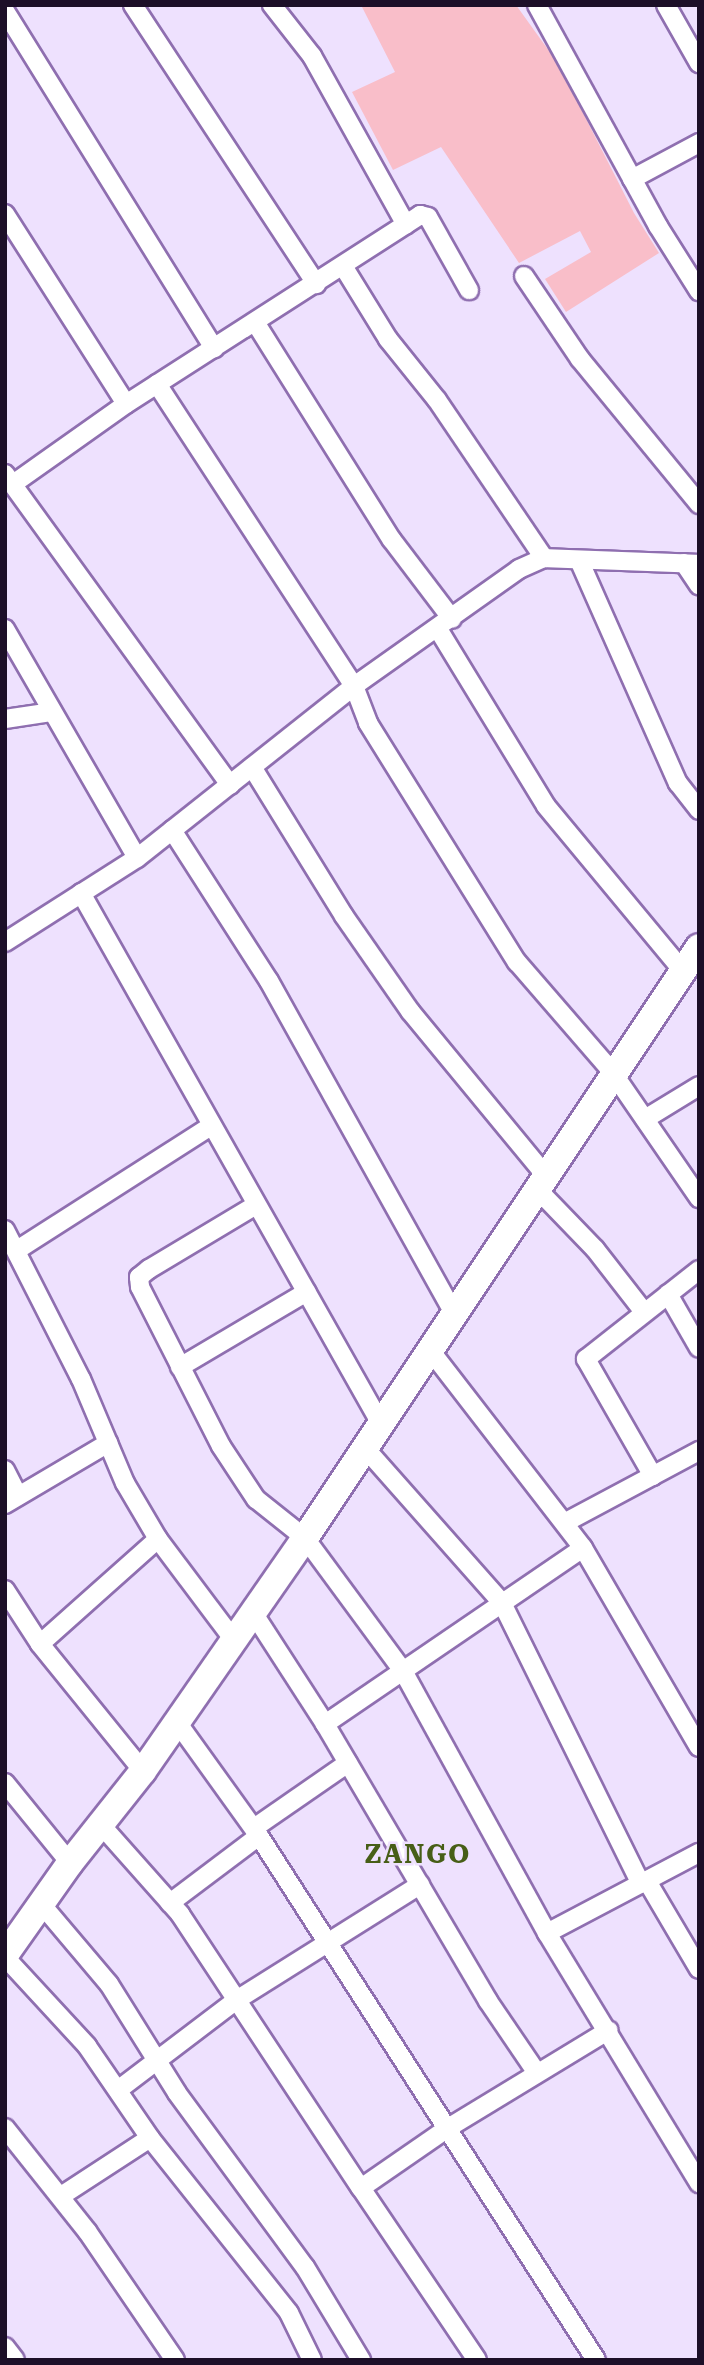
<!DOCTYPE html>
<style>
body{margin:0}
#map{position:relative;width:704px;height:2365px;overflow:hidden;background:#eee1fe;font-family:"Roboto Serif",serif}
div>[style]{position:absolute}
.green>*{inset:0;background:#f9bec9}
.roads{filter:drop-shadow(2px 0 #8f6fb0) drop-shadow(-2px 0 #8f6fb0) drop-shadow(0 2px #8f6fb0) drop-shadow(0 -2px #8f6fb0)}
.street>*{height:18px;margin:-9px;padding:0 9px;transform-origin:9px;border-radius:9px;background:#fff}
.secondary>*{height:26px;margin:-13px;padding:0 13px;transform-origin:13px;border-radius:13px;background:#fff}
span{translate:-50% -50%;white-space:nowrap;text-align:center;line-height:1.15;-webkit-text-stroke:5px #eee1fe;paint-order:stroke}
.district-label{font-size:26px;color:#475e17;font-weight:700;letter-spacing:2px}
.frame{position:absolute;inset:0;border:7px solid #1c0f28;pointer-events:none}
</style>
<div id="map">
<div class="green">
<div style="clip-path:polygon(361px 5px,516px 5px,557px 62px,634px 213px,659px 253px,566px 312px,545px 279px,591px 252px,580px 231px,519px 263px,441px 147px,393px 170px,352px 92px,395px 72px)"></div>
</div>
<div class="roads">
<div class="street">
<div style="left:133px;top:5px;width:334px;rotate:56.7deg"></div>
<div style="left:272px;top:5px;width:65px;rotate:51.9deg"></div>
<div style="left:312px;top:56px;width:193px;rotate:60.9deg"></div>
<div style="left:537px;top:5px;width:252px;rotate:61.3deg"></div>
<div style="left:658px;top:226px;width:77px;rotate:57.8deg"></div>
<div style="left:666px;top:5px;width:67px;rotate:60.4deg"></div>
<div style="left:5px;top:11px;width:397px;rotate:58.2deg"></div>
<div style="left:632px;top:179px;width:76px;rotate:-28.2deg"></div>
<div style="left:5px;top:214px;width:225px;rotate:57.5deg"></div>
<div style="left:343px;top:266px;width:86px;rotate:58.3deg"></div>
<div style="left:388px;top:339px;width:78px;rotate:51.2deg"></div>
<div style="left:437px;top:400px;width:191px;rotate:55.9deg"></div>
<div style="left:524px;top:276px;width:100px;rotate:56deg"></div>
<div style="left:580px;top:359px;width:188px;rotate:50.6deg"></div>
<div style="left:255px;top:322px;width:257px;rotate:57.9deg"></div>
<div style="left:392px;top:540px;width:99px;rotate:52.8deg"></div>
<div style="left:157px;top:384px;width:361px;rotate:56.9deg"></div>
<div style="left:354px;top:686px;width:40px;rotate:69deg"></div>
<div style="left:368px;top:723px;width:282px;rotate:58.1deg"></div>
<div style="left:517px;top:962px;width:147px;rotate:49.1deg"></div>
<div style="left:613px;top:1073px;width:152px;rotate:55.5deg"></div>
<div style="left:5px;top:474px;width:384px;rotate:54.1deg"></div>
<div style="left:13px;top:484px;width:138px;rotate:-35.3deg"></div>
<div style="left:126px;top:404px;width:350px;rotate:-32.7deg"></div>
<div style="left:420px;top:215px;width:8px;rotate:14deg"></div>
<div style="left:428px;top:217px;width:84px;rotate:60.7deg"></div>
<div style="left:579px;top:560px;width:244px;rotate:66.1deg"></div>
<div style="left:678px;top:783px;width:34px;rotate:52deg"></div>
<div style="left:684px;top:563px;width:27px;rotate:56deg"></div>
<div style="left:5px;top:629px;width:264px;rotate:60deg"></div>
<div style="left:438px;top:629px;width:207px;rotate:58.6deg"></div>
<div style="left:546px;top:806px;width:214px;rotate:50.3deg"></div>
<div style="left:5px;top:719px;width:48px;rotate:-8.5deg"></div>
<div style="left:252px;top:767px;width:175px;rotate:58.3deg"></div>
<div style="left:344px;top:916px;width:116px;rotate:55.2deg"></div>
<div style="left:410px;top:1011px;width:215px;rotate:50.5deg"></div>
<div style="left:172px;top:830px;width:179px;rotate:57.3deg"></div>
<div style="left:269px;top:981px;width:381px;rotate:60.9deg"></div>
<div style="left:81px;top:893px;width:610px;rotate:60.53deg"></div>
<div style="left:5px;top:942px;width:156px;rotate:-32.5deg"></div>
<div style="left:137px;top:858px;width:277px;rotate:-38.4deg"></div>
<div style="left:354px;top:686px;width:202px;rotate:-35.3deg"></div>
<div style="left:519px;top:569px;width:27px;rotate:-24deg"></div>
<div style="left:544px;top:558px;width:155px;rotate:2.2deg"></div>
<div style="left:645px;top:1119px;width:63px;rotate:-31.4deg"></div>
<div style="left:538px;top:1190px;width:82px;rotate:46deg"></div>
<div style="left:595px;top:1249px;width:80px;rotate:52.1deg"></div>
<div style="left:256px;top:1205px;width:125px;rotate:149.1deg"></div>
<div style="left:149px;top:1269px;width:13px;rotate:141deg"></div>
<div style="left:139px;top:1277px;width:10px;rotate:84deg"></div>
<div style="left:140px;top:1287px;width:178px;rotate:63deg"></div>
<div style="left:221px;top:1446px;width:64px;rotate:56.6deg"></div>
<div style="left:256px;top:1499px;width:63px;rotate:38.5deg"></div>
<div style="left:305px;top:1538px;width:165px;rotate:53.6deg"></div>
<div style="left:403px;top:1671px;width:299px;rotate:61.2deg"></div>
<div style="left:547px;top:1933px;width:293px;rotate:58.7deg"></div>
<div style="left:5px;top:1230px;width:167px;rotate:63deg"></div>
<div style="left:81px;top:1379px;width:113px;rotate:67.1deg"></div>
<div style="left:125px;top:1483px;width:65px;rotate:59.5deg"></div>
<div style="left:158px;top:1539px;width:125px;rotate:53.1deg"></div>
<div style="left:17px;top:1250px;width:230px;rotate:-32.6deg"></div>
<div style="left:668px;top:1294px;width:62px;rotate:60.1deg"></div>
<div style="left:430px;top:1350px;width:250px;rotate:52.3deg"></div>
<div style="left:583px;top:1548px;width:230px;rotate:59.8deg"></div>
<div style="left:180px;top:1367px;width:147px;rotate:-30.6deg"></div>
<div style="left:365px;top:1448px;width:207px;rotate:48.5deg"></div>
<div style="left:502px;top:1603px;width:313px;rotate:63.7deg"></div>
<div style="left:5px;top:1470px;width:29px;rotate:63deg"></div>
<div style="left:653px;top:1476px;width:135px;rotate:-119.8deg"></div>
<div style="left:586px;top:1359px;width:144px;rotate:-38.2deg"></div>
<div style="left:5px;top:1504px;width:120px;rotate:-30.6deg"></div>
<div style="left:566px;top:1522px;width:151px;rotate:-28.1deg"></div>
<div style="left:5px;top:1590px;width:64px;rotate:57.1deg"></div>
<div style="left:40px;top:1644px;width:164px;rotate:51deg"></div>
<div style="left:252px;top:1611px;width:135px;rotate:57.1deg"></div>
<div style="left:325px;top:1724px;width:321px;rotate:59.5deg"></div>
<div style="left:488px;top:2001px;width:87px;rotate:55.8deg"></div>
<div style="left:40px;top:1644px;width:158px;rotate:-41.7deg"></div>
<div style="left:177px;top:1722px;width:140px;rotate:54.3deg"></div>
<div style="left:259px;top:1836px;width:623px;rotate:57.25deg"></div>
<div style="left:325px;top:1724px;width:312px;rotate:-34.3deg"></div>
<div style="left:5px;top:1783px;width:103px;rotate:50.9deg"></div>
<div style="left:102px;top:1826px;width:118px;rotate:48.4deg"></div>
<div style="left:180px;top:1914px;width:328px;rotate:56.6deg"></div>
<div style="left:361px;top:2188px;width:106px;rotate:-34.6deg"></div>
<div style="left:448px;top:2128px;width:188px;rotate:-31.3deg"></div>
<div style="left:254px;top:1828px;width:114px;rotate:-34.7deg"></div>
<div style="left:647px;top:1881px;width:102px;rotate:59.4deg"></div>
<div style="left:170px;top:1903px;width:111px;rotate:-37deg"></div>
<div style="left:43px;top:1906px;width:102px;rotate:49.8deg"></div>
<div style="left:109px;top:1984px;width:128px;rotate:58deg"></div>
<div style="left:177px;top:2093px;width:216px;rotate:53.7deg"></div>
<div style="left:305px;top:2267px;width:109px;rotate:58.9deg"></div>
<div style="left:547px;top:1933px;width:172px;rotate:-27.8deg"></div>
<div style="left:5px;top:1957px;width:121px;rotate:47.3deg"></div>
<div style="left:87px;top:2046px;width:112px;rotate:55.6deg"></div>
<div style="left:150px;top:2138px;width:223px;rotate:51.5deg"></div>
<div style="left:289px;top:2313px;width:52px;rotate:63.9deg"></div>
<div style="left:118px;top:2090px;width:151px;rotate:-37.2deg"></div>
<div style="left:238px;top:1999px;width:215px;rotate:-32.1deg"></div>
<div style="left:5px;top:2128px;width:132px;rotate:51.5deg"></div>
<div style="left:87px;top:2231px;width:156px;rotate:55.7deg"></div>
<div style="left:361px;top:2188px;width:207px;rotate:56deg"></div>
<div style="left:61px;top:2196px;width:106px;rotate:-33.1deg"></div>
<div style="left:5px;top:2347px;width:16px;rotate:52deg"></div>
</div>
<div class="secondary">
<div style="left:5px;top:1955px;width:113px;rotate:-54.8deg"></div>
<div style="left:70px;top:1863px;width:117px;rotate:-51.6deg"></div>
<div style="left:143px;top:1771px;width:284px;rotate:-55.2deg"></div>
<div style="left:305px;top:1538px;width:710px;rotate:-56.31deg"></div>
</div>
</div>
<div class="district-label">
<span style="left:418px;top:1855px">ZANGO</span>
</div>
<div class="frame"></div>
</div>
